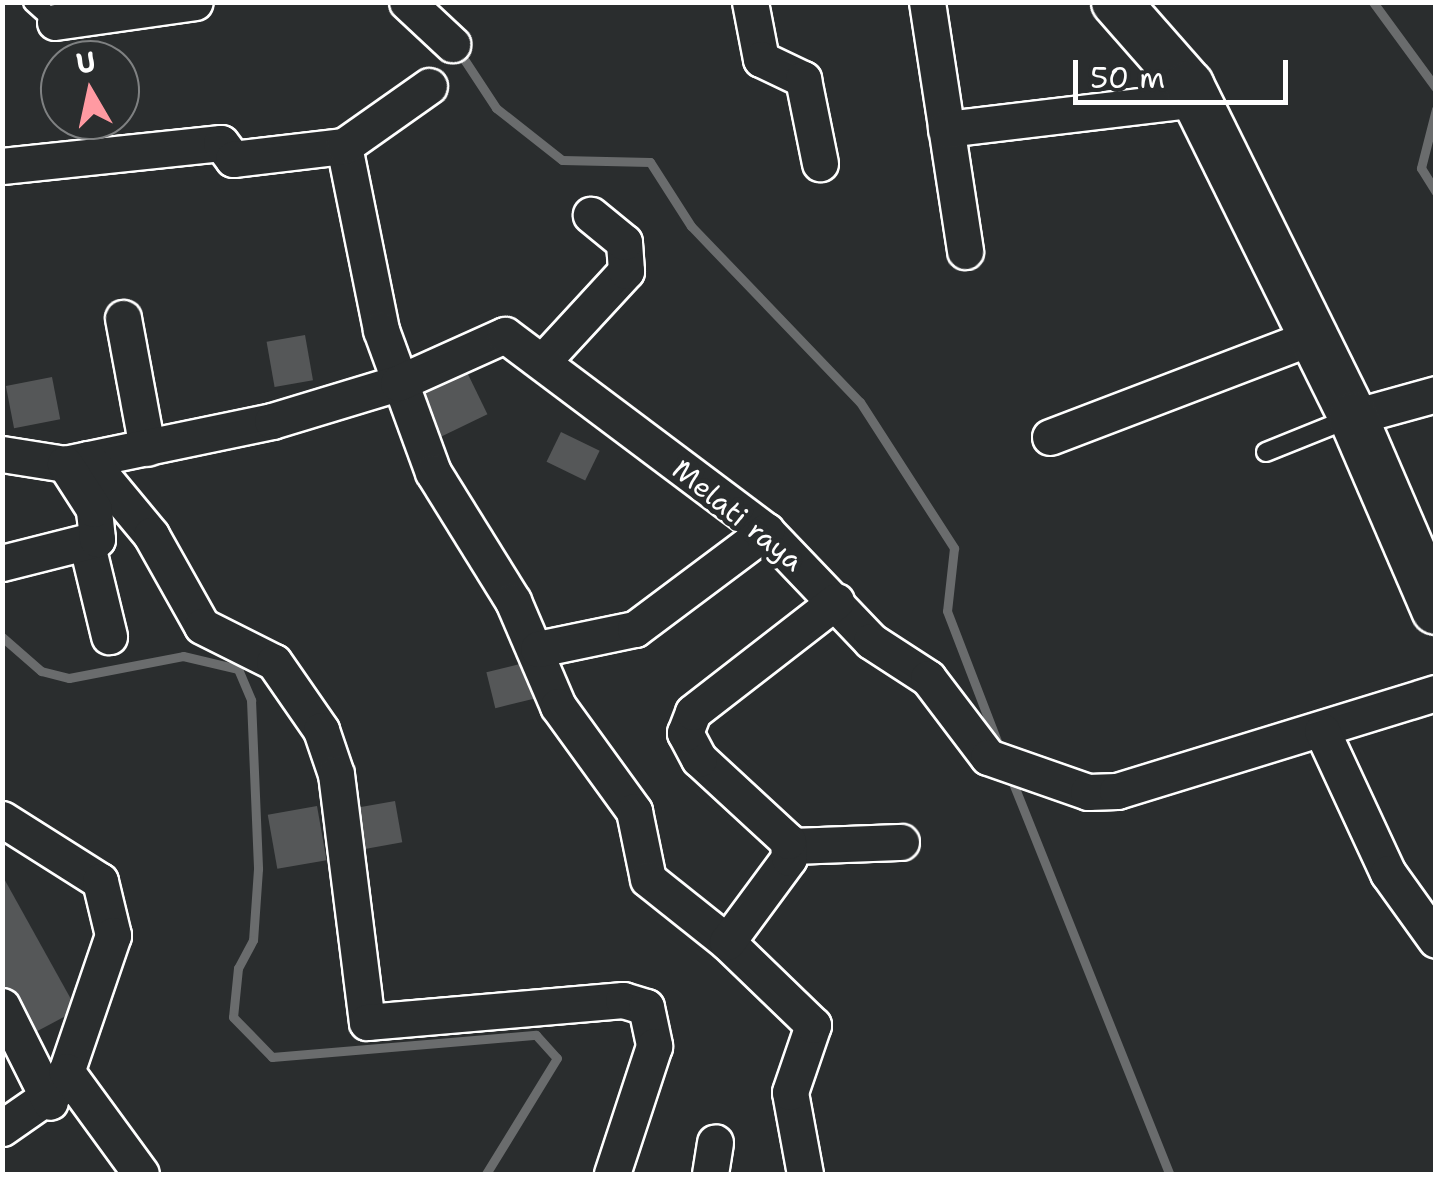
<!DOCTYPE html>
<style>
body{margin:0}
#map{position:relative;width:1438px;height:1177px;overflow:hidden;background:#2a2d2e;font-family:"Shantell Sans",sans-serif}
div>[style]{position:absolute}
.stream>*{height:9px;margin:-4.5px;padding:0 4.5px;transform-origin:4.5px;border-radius:4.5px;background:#6a6c6d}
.building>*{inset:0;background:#555758;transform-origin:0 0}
.roads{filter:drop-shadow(2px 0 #fff) drop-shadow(-2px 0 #fff) drop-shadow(0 2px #fff) drop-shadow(0 -2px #fff)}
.lane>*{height:18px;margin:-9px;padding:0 9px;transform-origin:9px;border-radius:9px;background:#2a2d2e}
.street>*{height:35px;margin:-17.5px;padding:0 17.5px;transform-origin:17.5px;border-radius:17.5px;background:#2a2d2e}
.secondary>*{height:48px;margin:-24px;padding:0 24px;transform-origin:24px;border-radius:24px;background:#2a2d2e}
span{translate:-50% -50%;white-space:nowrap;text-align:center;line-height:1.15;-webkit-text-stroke:10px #2a2d2e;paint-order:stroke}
.street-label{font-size:28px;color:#fff}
.frame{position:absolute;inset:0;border:5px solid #fff;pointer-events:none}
.north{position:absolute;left:40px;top:40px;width:100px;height:100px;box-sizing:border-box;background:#2a2d2e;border:2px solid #7f8182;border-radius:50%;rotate:351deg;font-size:28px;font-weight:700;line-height:40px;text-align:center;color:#fff}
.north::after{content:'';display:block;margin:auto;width:35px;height:45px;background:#ff9aa2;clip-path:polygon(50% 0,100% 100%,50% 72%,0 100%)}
.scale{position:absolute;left:1073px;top:60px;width:215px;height:45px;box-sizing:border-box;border:5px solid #fff;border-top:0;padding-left:12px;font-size:30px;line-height:35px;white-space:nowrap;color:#fff;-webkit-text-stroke:8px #2a2d2e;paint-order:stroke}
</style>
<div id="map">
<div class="stream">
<div style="left:1373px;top:2px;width:107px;rotate:53.8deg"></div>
<div style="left:456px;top:47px;width:73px;rotate:56.7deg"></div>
<div style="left:496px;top:108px;width:84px;rotate:38.2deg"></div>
<div style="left:562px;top:160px;width:88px;rotate:1.3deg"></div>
<div style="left:650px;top:162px;width:76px;rotate:57.4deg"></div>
<div style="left:691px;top:226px;width:244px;rotate:46.2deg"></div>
<div style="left:860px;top:402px;width:174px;rotate:57.2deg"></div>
<div style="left:954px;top:548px;width:63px;rotate:96.3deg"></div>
<div style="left:947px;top:611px;width:148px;rotate:69deg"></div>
<div style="left:1436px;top:109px;width:61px;rotate:104.3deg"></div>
<div style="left:1421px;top:168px;width:28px;rotate:58deg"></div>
<div style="left:2px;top:637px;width:52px;rotate:41.1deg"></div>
<div style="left:41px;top:671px;width:29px;rotate:14deg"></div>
<div style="left:69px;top:678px;width:116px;rotate:-10.9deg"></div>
<div style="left:183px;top:656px;width:57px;rotate:13.3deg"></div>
<div style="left:238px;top:669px;width:34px;rotate:67deg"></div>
<div style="left:251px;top:700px;width:169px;rotate:87.6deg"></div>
<div style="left:258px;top:869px;width:71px;rotate:94deg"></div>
<div style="left:253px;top:940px;width:32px;rotate:118deg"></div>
<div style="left:238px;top:968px;width:49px;rotate:95.8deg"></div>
<div style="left:233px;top:1017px;width:56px;rotate:45.7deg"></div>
<div style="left:272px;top:1057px;width:265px;rotate:-4.8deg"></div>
<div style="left:536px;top:1035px;width:31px;rotate:48deg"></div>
<div style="left:557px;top:1058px;width:136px;rotate:121.5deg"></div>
<div style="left:1011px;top:778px;width:426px;rotate:68.2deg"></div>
</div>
<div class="building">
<div style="left:305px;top:335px;width:46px;height:39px;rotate:80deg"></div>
<div style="left:462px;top:362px;width:58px;height:65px;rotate:64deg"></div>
<div style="left:52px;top:377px;width:43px;height:47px;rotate:79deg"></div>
<div style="left:561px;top:432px;width:43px;height:33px;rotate:26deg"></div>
<div style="left:532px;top:661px;width:37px;height:47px;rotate:76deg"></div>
<div style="left:395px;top:801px;width:42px;height:52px;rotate:80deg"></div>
<div style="left:317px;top:806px;width:55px;height:50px;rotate:80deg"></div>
<div style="clip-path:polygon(2px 875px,77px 1010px,30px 1035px,2px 985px)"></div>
</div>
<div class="roads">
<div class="lane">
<div style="left:33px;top:2px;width:30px;rotate:42deg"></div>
<div style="left:1266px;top:452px;width:94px;rotate:-21.9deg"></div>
</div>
<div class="street">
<div style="left:407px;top:2px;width:62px;rotate:43deg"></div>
<div style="left:750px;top:2px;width:58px;rotate:79.1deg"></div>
<div style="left:761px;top:59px;width:47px;rotate:25.5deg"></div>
<div style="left:803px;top:79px;width:86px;rotate:78.6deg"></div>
<div style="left:927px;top:2px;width:252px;rotate:81.3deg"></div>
<div style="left:55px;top:22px;width:141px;rotate:-8.1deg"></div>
<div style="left:946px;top:129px;width:252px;rotate:-6.8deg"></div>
<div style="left:344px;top:146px;width:188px;rotate:78.6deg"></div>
<div style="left:381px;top:330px;width:151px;rotate:69.9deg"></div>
<div style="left:433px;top:472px;width:152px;rotate:58.2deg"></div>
<div style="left:513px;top:601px;width:114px;rotate:66.8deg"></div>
<div style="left:558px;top:706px;width:130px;rotate:54.1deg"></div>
<div style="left:634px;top:811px;width:69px;rotate:78.4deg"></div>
<div style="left:648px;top:879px;width:101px;rotate:38.6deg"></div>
<div style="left:2px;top:166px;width:220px;rotate:-6deg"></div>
<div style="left:221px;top:143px;width:20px;rotate:53deg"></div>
<div style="left:233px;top:159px;width:112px;rotate:-6.7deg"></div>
<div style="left:344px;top:146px;width:104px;rotate:-35.2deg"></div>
<div style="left:123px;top:318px;width:132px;rotate:79.5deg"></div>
<div style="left:542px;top:362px;width:124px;rotate:-47.3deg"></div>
<div style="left:626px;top:271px;width:29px;rotate:-94deg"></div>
<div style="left:624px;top:242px;width:43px;rotate:-140.7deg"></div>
<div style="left:1353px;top:417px;width:86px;rotate:-15.5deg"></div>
<div style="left:1050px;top:437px;width:274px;rotate:-20.9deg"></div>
<div style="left:2px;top:454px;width:64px;rotate:9deg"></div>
<div style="left:65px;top:464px;width:211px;rotate:-11.7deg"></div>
<div style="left:272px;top:421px;width:132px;rotate:-16.8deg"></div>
<div style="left:398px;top:383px;width:117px;rotate:-24.2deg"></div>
<div style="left:505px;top:335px;width:326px;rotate:36.9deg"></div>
<div style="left:766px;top:531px;width:152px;rotate:46.3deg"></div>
<div style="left:871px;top:641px;width:68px;rotate:33deg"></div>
<div style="left:928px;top:678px;width:99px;rotate:52.8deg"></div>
<div style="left:988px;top:757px;width:106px;rotate:19.3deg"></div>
<div style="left:1088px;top:792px;width:29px;rotate:-2deg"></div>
<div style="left:1117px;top:791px;width:334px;rotate:-17.1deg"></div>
<div style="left:88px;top:459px;width:99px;rotate:50.3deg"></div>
<div style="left:151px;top:535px;width:104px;rotate:60.7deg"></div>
<div style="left:202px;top:626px;width:80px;rotate:26.6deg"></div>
<div style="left:274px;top:662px;width:83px;rotate:55.3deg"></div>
<div style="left:321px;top:730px;width:46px;rotate:71.2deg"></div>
<div style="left:336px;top:774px;width:250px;rotate:82.9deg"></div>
<div style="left:367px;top:1022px;width:257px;rotate:-4.9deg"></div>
<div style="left:623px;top:1000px;width:24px;rotate:17deg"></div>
<div style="left:646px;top:1007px;width:40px;rotate:78deg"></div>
<div style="left:654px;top:1046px;width:135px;rotate:108.2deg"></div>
<div style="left:87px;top:545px;width:94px;rotate:76.4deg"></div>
<div style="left:2px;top:563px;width:98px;rotate:-14.2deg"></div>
<div style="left:97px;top:539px;width:30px;rotate:-96deg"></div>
<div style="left:94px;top:509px;width:54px;rotate:-122.8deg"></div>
<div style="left:538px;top:649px;width:99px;rotate:-11.7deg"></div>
<div style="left:635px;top:629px;width:164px;rotate:-36.8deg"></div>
<div style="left:1322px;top:731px;width:157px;rotate:65.1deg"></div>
<div style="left:1388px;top:873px;width:82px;rotate:54.4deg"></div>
<div style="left:2px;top:819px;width:116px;rotate:32.3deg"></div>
<div style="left:100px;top:881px;width:56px;rotate:76.5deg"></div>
<div style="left:113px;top:935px;width:161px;rotate:108.9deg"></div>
<div style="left:61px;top:1087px;width:72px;rotate:145.2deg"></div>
<div style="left:790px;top:846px;width:111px;rotate:-2.1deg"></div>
<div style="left:2px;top:1006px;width:107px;rotate:63.4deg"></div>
<div style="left:66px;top:1071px;width:127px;rotate:53.9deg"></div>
<div style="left:710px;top:1174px;width:32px;rotate:-81deg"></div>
<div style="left:805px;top:1174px;width:83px;rotate:-100.4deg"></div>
<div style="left:790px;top:1092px;width:71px;rotate:-71.1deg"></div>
<div style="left:813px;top:1025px;width:120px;rotate:-136deg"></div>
<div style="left:727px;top:942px;width:104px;rotate:-53.6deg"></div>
<div style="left:789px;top:858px;width:17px;rotate:-93deg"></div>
<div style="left:788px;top:841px;width:121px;rotate:-137.3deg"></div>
<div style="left:699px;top:759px;width:30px;rotate:-118deg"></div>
<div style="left:685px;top:733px;width:22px;rotate:-69deg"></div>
<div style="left:693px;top:712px;width:181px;rotate:-37.8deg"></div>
</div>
<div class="secondary">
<div style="left:1116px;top:2px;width:111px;rotate:48.7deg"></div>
<div style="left:1189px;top:85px;width:370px;rotate:63.7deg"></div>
<div style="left:1353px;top:417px;width:210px;rotate:66.7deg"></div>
</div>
</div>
<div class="street-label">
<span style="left:738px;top:515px;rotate:39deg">Melati raya</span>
</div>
<div class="frame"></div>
<div class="north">U</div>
<div class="scale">50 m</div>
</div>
